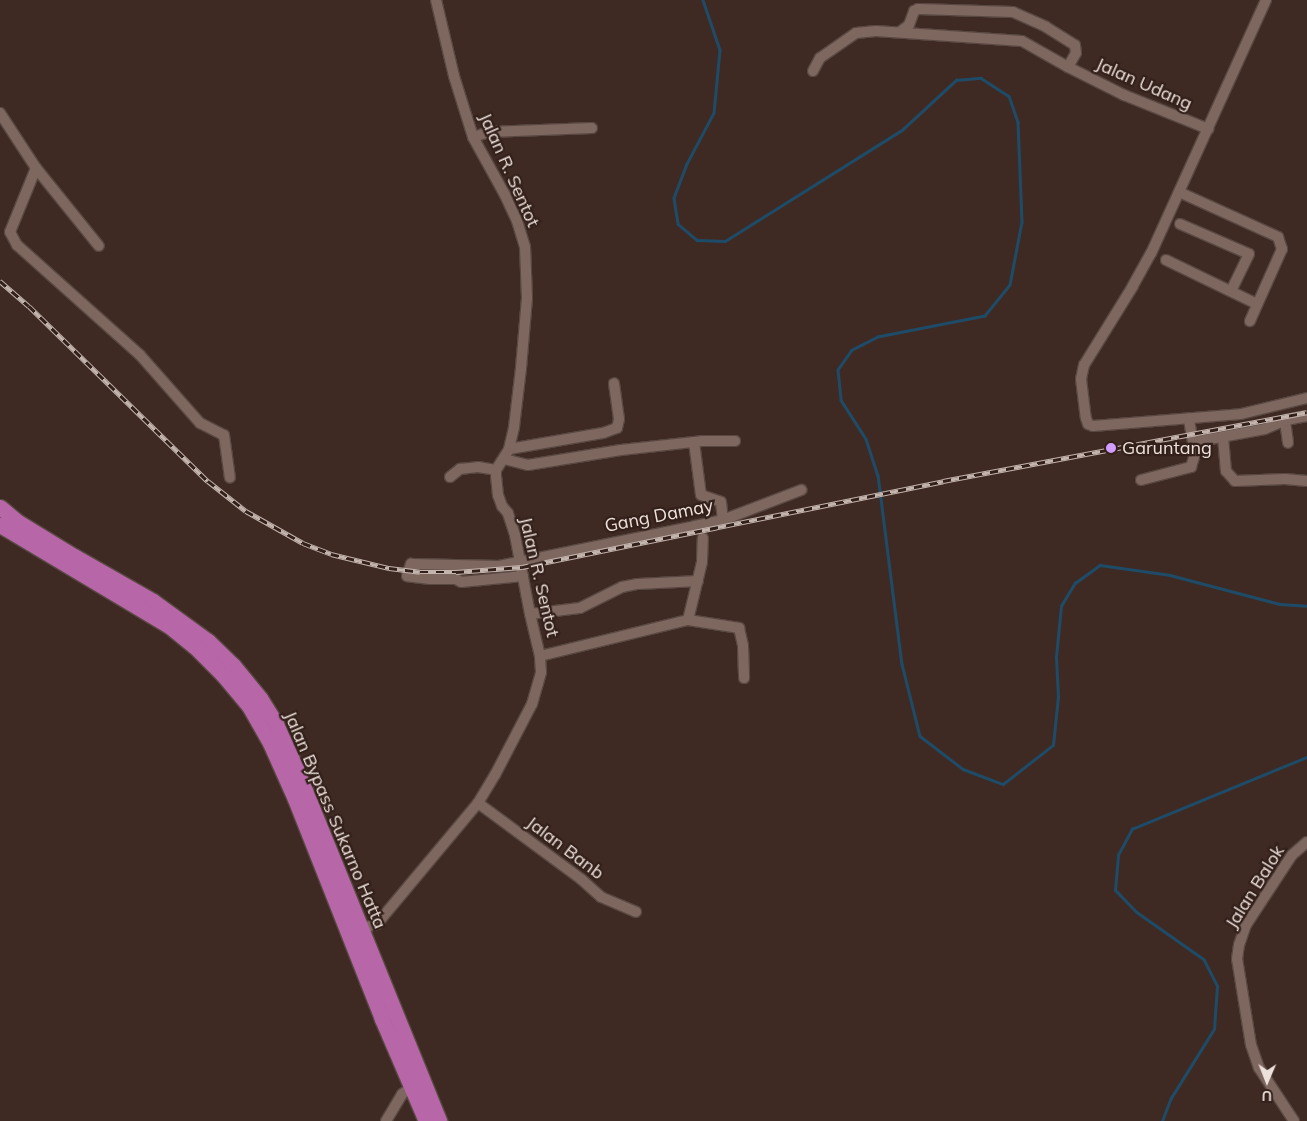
<!DOCTYPE html>
<style>
body{margin:0}
#map{position:relative;width:1307px;height:1121px;overflow:hidden;background:#3e2a23;font-family:Mulish,sans-serif}
div>[style]{position:absolute}
.stream>*{height:2.5px;margin:-1.25px;padding:0 1.25px;transform-origin:1.25px;border-radius:1.25px;background:#1e4c68}
.roads{filter:drop-shadow(1px 0 #594842) drop-shadow(-1px 0 #594842) drop-shadow(0 1px #594842) drop-shadow(0 -1px #594842)}
.minor>*{height:10px;margin:-5px;padding:0 5px;transform-origin:5px;border-radius:5px;background:#7e675f}
.highway>*{height:15px;margin:-7.5px;padding:0 7.5px;transform-origin:7.5px;border-radius:7.5px;background:#b766a7}
.rail>*{height:4.5px;margin-top:-2.25px;transform-origin:0;background:repeating-linear-gradient(90deg,#33201a 0 8px,#c3b4ae 0 16px);box-sizing:border-box;border-block:1px solid #c3b4ae}
.dots>*{width:14px;height:14px;translate:-50% -50%;box-sizing:border-box;border:2px solid #33201a;border-radius:50%}
span{translate:-50% -50%;white-space:nowrap;text-align:center;line-height:1.15;-webkit-text-stroke:4.5px #33201a;paint-order:stroke}
.street-label{font-size:18px;color:#eee1dc}
.poi-label{font-size:18px;color:#eee1dc}
.left{translate:0 -50%;text-align:left}
.north{position:absolute;left:1242px;top:1056px;width:50px;height:50px;-webkit-text-stroke:4px #33201a;paint-order:stroke;rotate:181deg;font-size:14px;font-weight:700;line-height:20px;text-align:center;color:#eee1dc}
.north::after{content:'';display:block;margin:auto;width:18px;height:22px;background:#eee1dc;clip-path:polygon(50% 0,100% 100%,50% 72%,0 100%)}
</style>
<div id="map">
<div class="stream">
<div style="left:703px;top:0;width:53px;rotate:71.2deg"></div>
<div style="left:720px;top:50px;width:63px;rotate:95.4deg"></div>
<div style="left:714px;top:113px;width:58px;rotate:117.9deg"></div>
<div style="left:687px;top:164px;width:36px;rotate:111deg"></div>
<div style="left:674px;top:198px;width:26px;rotate:81deg"></div>
<div style="left:678px;top:224px;width:25px;rotate:40deg"></div>
<div style="left:697px;top:240px;width:28px;rotate:2deg"></div>
<div style="left:725px;top:241px;width:209px;rotate:-32.1deg"></div>
<div style="left:902px;top:130px;width:74px;rotate:-42.8deg"></div>
<div style="left:956px;top:80px;width:25px;rotate:-5deg"></div>
<div style="left:981px;top:78px;width:33px;rotate:33deg"></div>
<div style="left:1009px;top:96px;width:28px;rotate:71deg"></div>
<div style="left:1018px;top:122px;width:100px;rotate:87.7deg"></div>
<div style="left:1022px;top:222px;width:64px;rotate:100.8deg"></div>
<div style="left:1010px;top:285px;width:40px;rotate:129deg"></div>
<div style="left:985px;top:316px;width:109px;rotate:168.9deg"></div>
<div style="left:878px;top:337px;width:29px;rotate:153deg"></div>
<div style="left:852px;top:350px;width:24px;rotate:125deg"></div>
<div style="left:838px;top:370px;width:30px;rotate:84deg"></div>
<div style="left:841px;top:400px;width:46px;rotate:57.3deg"></div>
<div style="left:866px;top:439px;width:38px;rotate:72deg"></div>
<div style="left:878px;top:475px;width:191px;rotate:82.8deg"></div>
<div style="left:902px;top:664px;width:74px;rotate:76deg"></div>
<div style="left:920px;top:736px;width:54px;rotate:37.5deg"></div>
<div style="left:963px;top:769px;width:43px;rotate:20.6deg"></div>
<div style="left:1003px;top:784px;width:63px;rotate:-38deg"></div>
<div style="left:1053px;top:745px;width:48px;rotate:-84.1deg"></div>
<div style="left:1058px;top:697px;width:40px;rotate:-92.9deg"></div>
<div style="left:1056px;top:657px;width:51px;rotate:-84.4deg"></div>
<div style="left:1061px;top:606px;width:27px;rotate:-59deg"></div>
<div style="left:1075px;top:583px;width:31px;rotate:-36deg"></div>
<div style="left:1100px;top:565px;width:71px;rotate:8.1deg"></div>
<div style="left:1170px;top:575px;width:114px;rotate:14.8deg"></div>
<div style="left:1280px;top:604px;width:27px;rotate:4deg"></div>
<div style="left:1162px;top:1121px;width:25px;rotate:-69deg"></div>
<div style="left:1171px;top:1098px;width:81px;rotate:-58.1deg"></div>
<div style="left:1214px;top:1029px;width:43px;rotate:-86deg"></div>
<div style="left:1217px;top:986px;width:29px;rotate:-117deg"></div>
<div style="left:1204px;top:960px;width:83px;rotate:-144.8deg"></div>
<div style="left:1136px;top:912px;width:30px;rotate:-134deg"></div>
<div style="left:1115px;top:890px;width:35px;rotate:-85deg"></div>
<div style="left:1118px;top:855px;width:30px;rotate:-62deg"></div>
<div style="left:1132px;top:829px;width:189px;rotate:-22.4deg"></div>
</div>
<div class="roads">
<div class="minor">
<div style="left:1266px;top:0;width:278px;rotate:114.4deg"></div>
<div style="left:1151px;top:253px;width:38px;rotate:119deg"></div>
<div style="left:1133px;top:286px;width:93px;rotate:121.8deg"></div>
<div style="left:1084px;top:365px;width:14px;rotate:102deg"></div>
<div style="left:1081px;top:379px;width:39px;rotate:83deg"></div>
<div style="left:1086px;top:418px;width:6px;rotate:72deg"></div>
<div style="left:1088px;top:424px;width:5px;rotate:22deg"></div>
<div style="left:1093px;top:426px;width:148px;rotate:-4.6deg"></div>
<div style="left:1241px;top:414px;width:68px;rotate:-13.6deg"></div>
<div style="left:900px;top:32px;width:11px;rotate:-38deg"></div>
<div style="left:909px;top:25px;width:15px;rotate:-70deg"></div>
<div style="left:914px;top:11px;width:4px;rotate:-27deg"></div>
<div style="left:918px;top:9px;width:95px;rotate:1.8deg"></div>
<div style="left:1013px;top:12px;width:36px;rotate:24deg"></div>
<div style="left:1046px;top:27px;width:34px;rotate:32deg"></div>
<div style="left:1075px;top:45px;width:8px;rotate:83deg"></div>
<div style="left:1076px;top:53px;width:16px;rotate:120deg"></div>
<div style="left:813px;top:71px;width:15px;rotate:-62deg"></div>
<div style="left:820px;top:58px;width:44px;rotate:-34.8deg"></div>
<div style="left:856px;top:33px;width:20px;rotate:-6deg"></div>
<div style="left:876px;top:31px;width:146px;rotate:3.9deg"></div>
<div style="left:1022px;top:41px;width:53px;rotate:29.5deg"></div>
<div style="left:1068px;top:67px;width:63px;rotate:26.6deg"></div>
<div style="left:1124px;top:95px;width:91px;rotate:22deg"></div>
<div style="left:0;top:113px;width:66px;rotate:56.8deg"></div>
<div style="left:36px;top:168px;width:69px;rotate:112.1deg"></div>
<div style="left:10px;top:232px;width:15px;rotate:62deg"></div>
<div style="left:17px;top:245px;width:165px;rotate:41.8deg"></div>
<div style="left:140px;top:355px;width:91px;rotate:48.6deg"></div>
<div style="left:200px;top:423px;width:27px;rotate:27deg"></div>
<div style="left:224px;top:435px;width:43px;rotate:82.1deg"></div>
<div style="left:473px;top:137px;width:17px;rotate:-17deg"></div>
<div style="left:489px;top:132px;width:103px;rotate:-2.2deg"></div>
<div style="left:36px;top:168px;width:100px;rotate:51.1deg"></div>
<div style="left:1179px;top:192px;width:109px;rotate:24.4deg"></div>
<div style="left:1278px;top:237px;width:13px;rotate:72deg"></div>
<div style="left:1282px;top:249px;width:79px;rotate:114deg"></div>
<div style="left:1180px;top:224px;width:75px;rotate:23.5deg"></div>
<div style="left:1249px;top:254px;width:41px;rotate:115.9deg"></div>
<div style="left:1166px;top:260px;width:101px;rotate:25.8deg"></div>
<div style="left:1285px;top:421px;width:22px;rotate:82deg"></div>
<div style="left:1223px;top:437px;width:34px;rotate:85deg"></div>
<div style="left:1226px;top:471px;width:13px;rotate:48deg"></div>
<div style="left:1235px;top:481px;width:50px;rotate:-2.3deg"></div>
<div style="left:1285px;top:479px;width:22px;rotate:5deg"></div>
<div style="left:694px;top:442px;width:53px;rotate:82.5deg"></div>
<div style="left:701px;top:495px;width:21px;rotate:19deg"></div>
<div style="left:721px;top:502px;width:18px;rotate:84deg"></div>
<div style="left:1194px;top:442px;width:72px;rotate:-10.4deg"></div>
<div style="left:1265px;top:429px;width:23px;rotate:-23deg"></div>
<div style="left:1286px;top:420px;width:21px;rotate:-11deg"></div>
<div style="left:509px;top:449px;width:95px;rotate:-9.7deg"></div>
<div style="left:603px;top:433px;width:15px;rotate:-20deg"></div>
<div style="left:617px;top:428px;width:9px;rotate:-77deg"></div>
<div style="left:619px;top:419px;width:36px;rotate:-98deg"></div>
<div style="left:504px;top:459px;width:25px;rotate:14deg"></div>
<div style="left:528px;top:465px;width:94px;rotate:-9.2deg"></div>
<div style="left:621px;top:450px;width:81px;rotate:-6.3deg"></div>
<div style="left:702px;top:441px;width:33px"></div>
<div style="left:450px;top:477px;width:13px;rotate:-39deg"></div>
<div style="left:460px;top:469px;width:18px;rotate:-6deg"></div>
<div style="left:478px;top:467px;width:18px;rotate:9deg"></div>
<div style="left:1141px;top:480px;width:52px;rotate:-14.6deg"></div>
<div style="left:1191px;top:467px;width:14px;rotate:-73deg"></div>
<div style="left:1195px;top:454px;width:36px;rotate:-100deg"></div>
<div style="left:523px;top:576px;width:62px;rotate:174.5deg"></div>
<div style="left:461px;top:582px;width:6px;rotate:-149deg"></div>
<div style="left:456px;top:579px;width:26px;rotate:180deg"></div>
<div style="left:430px;top:579px;width:23px;rotate:-173deg"></div>
<div style="left:407px;top:576px;width:13px;rotate:-72deg"></div>
<div style="left:411px;top:564px;width:88px;rotate:1.3deg"></div>
<div style="left:499px;top:566px;width:200px;rotate:-11.5deg"></div>
<div style="left:695px;top:526px;width:29px;rotate:-12deg"></div>
<div style="left:723px;top:520px;width:84px;rotate:-21deg"></div>
<div style="left:530px;top:614px;width:50px;rotate:-6.8deg"></div>
<div style="left:580px;top:608px;width:47px;rotate:-26.6deg"></div>
<div style="left:622px;top:587px;width:16px;rotate:-11deg"></div>
<div style="left:638px;top:584px;width:60px;rotate:-2.9deg"></div>
<div style="left:688px;top:620px;width:52px;rotate:8.9deg"></div>
<div style="left:739px;top:628px;width:18px;rotate:77deg"></div>
<div style="left:743px;top:646px;width:32px;rotate:88deg"></div>
<div style="left:540px;top:656px;width:152px;rotate:-13.7deg"></div>
<div style="left:688px;top:620px;width:60px;rotate:-76.4deg"></div>
<div style="left:702px;top:562px;width:24px;rotate:-88deg"></div>
<div style="left:478px;top:803px;width:128px;rotate:36.4deg"></div>
<div style="left:581px;top:879px;width:27px;rotate:42deg"></div>
<div style="left:601px;top:897px;width:38px;rotate:23deg"></div>
<div style="left:356px;top:930px;width:22px;rotate:-16deg"></div>
<div style="left:377px;top:924px;width:6px;rotate:-51deg"></div>
<div style="left:381px;top:919px;width:151px;rotate:-50.1deg"></div>
<div style="left:478px;top:803px;width:33px;rotate:-59deg"></div>
<div style="left:495px;top:775px;width:80px;rotate:-62.5deg"></div>
<div style="left:532px;top:704px;width:33px;rotate:-74deg"></div>
<div style="left:541px;top:672px;width:16px;rotate:-94deg"></div>
<div style="left:540px;top:656px;width:43px;rotate:-103.4deg"></div>
<div style="left:530px;top:614px;width:80px;rotate:-100.8deg"></div>
<div style="left:515px;top:535px;width:23px;rotate:-108deg"></div>
<div style="left:508px;top:513px;width:9px;rotate:-131deg"></div>
<div style="left:502px;top:506px;width:12px;rotate:-110deg"></div>
<div style="left:498px;top:495px;width:19px;rotate:-96deg"></div>
<div style="left:496px;top:476px;width:6px;rotate:-90deg"></div>
<div style="left:496px;top:470px;width:25px;rotate:-58deg"></div>
<div style="left:509px;top:449px;width:23px;rotate:-77deg"></div>
<div style="left:514px;top:427px;width:59px;rotate:-83.2deg"></div>
<div style="left:521px;top:368px;width:70px;rotate:-85.1deg"></div>
<div style="left:527px;top:298px;width:51px;rotate:-92.2deg"></div>
<div style="left:525px;top:247px;width:27px;rotate:-107deg"></div>
<div style="left:517px;top:221px;width:29px;rotate:-115deg"></div>
<div style="left:505px;top:195px;width:66px;rotate:-118.9deg"></div>
<div style="left:473px;top:137px;width:64px;rotate:-107.3deg"></div>
<div style="left:454px;top:76px;width:78px;rotate:-103.3deg"></div>
<div style="left:386px;top:1121px;width:31px;rotate:-59deg"></div>
<div style="left:402px;top:1094px;width:12px;rotate:-35deg"></div>
<div style="left:1294px;top:1121px;width:64px;rotate:-123.4deg"></div>
<div style="left:1259px;top:1068px;width:24px;rotate:-109deg"></div>
<div style="left:1251px;top:1045px;width:87px;rotate:-99.2deg"></div>
<div style="left:1237px;top:959px;width:14px;rotate:-82deg"></div>
<div style="left:1239px;top:945px;width:21px;rotate:-71deg"></div>
<div style="left:1246px;top:925px;width:84px;rotate:-56.7deg"></div>
<div style="left:1292px;top:855px;width:20px;rotate:-41deg"></div>
</div>
<div class="highway">
<div style="left:0;top:507px;width:23px;rotate:40deg"></div>
<div style="left:18px;top:522px;width:66px;rotate:31.3deg"></div>
<div style="left:74px;top:556px;width:91px;rotate:29.7deg"></div>
<div style="left:153px;top:601px;width:68px;rotate:36deg"></div>
<div style="left:208px;top:641px;width:35px;rotate:44deg"></div>
<div style="left:233px;top:665px;width:43px;rotate:50.7deg"></div>
<div style="left:260px;top:698px;width:31px;rotate:58deg"></div>
<div style="left:276px;top:724px;width:48px;rotate:65.6deg"></div>
<div style="left:296px;top:768px;width:381px;rotate:67.9deg"></div>
<div style="left:0;top:525px;width:197px;rotate:30.9deg"></div>
<div style="left:169px;top:626px;width:32px;rotate:39deg"></div>
<div style="left:194px;top:646px;width:41px;rotate:45deg"></div>
<div style="left:223px;top:675px;width:40px;rotate:50deg"></div>
<div style="left:249px;top:706px;width:43px;rotate:60.4deg"></div>
<div style="left:270px;top:743px;width:61px;rotate:65.9deg"></div>
<div style="left:295px;top:799px;width:237px;rotate:68.4deg"></div>
<div style="left:382px;top:1019px;width:111px;rotate:66.7deg"></div>
</div>
</div>
<div class="rail">
<div style="left:0;top:281px;width:38px;rotate:41deg"></div>
<div style="left:29px;top:306px;width:250px;rotate:44.4deg"></div>
<div style="left:208px;top:481px;width:48px;rotate:38.3deg"></div>
<div style="left:246px;top:511px;width:65px;rotate:29.3deg"></div>
<div style="left:303px;top:543px;width:30px;rotate:21deg"></div>
<div style="left:331px;top:554px;width:60px;rotate:13.6deg"></div>
<div style="left:389px;top:568px;width:31px;rotate:7deg"></div>
<div style="left:420px;top:572px;width:36px"></div>
<div style="left:456px;top:572px;width:66px;rotate:-4.3deg"></div>
<div style="left:522px;top:567px;width:430px;rotate:-11.5deg"></div>
<div style="left:943px;top:481px;width:370px;rotate:-10.7deg"></div>
</div>
<div class="dots">
<div style="left:1111px;top:448px;background:#d19dfe"></div>
</div>
<div class="street-label">
<span style="left:1144px;top:84px;rotate:24deg">Jalan Udang</span>
<span style="left:509px;top:170px;rotate:66deg">Jalan R. Sentot</span>
<span style="left:659px;top:516px;rotate:-11deg">Gang Damay</span>
<span style="left:539px;top:577px;rotate:77deg">Jalan R. Sentot</span>
<span style="left:335px;top:820px;rotate:67deg">Jalan Bypass Sukarno Hatta</span>
<span style="left:565px;top:848px;rotate:37deg">Jalan Banb</span>
<span style="left:1255px;top:887px;rotate:-58deg">Jalan Balok</span>
</div>
<div class="poi-label">
<span class="left" style="left:1122px;top:448px">Garuntang</span>
</div>
<div class="north">U</div>
</div>
